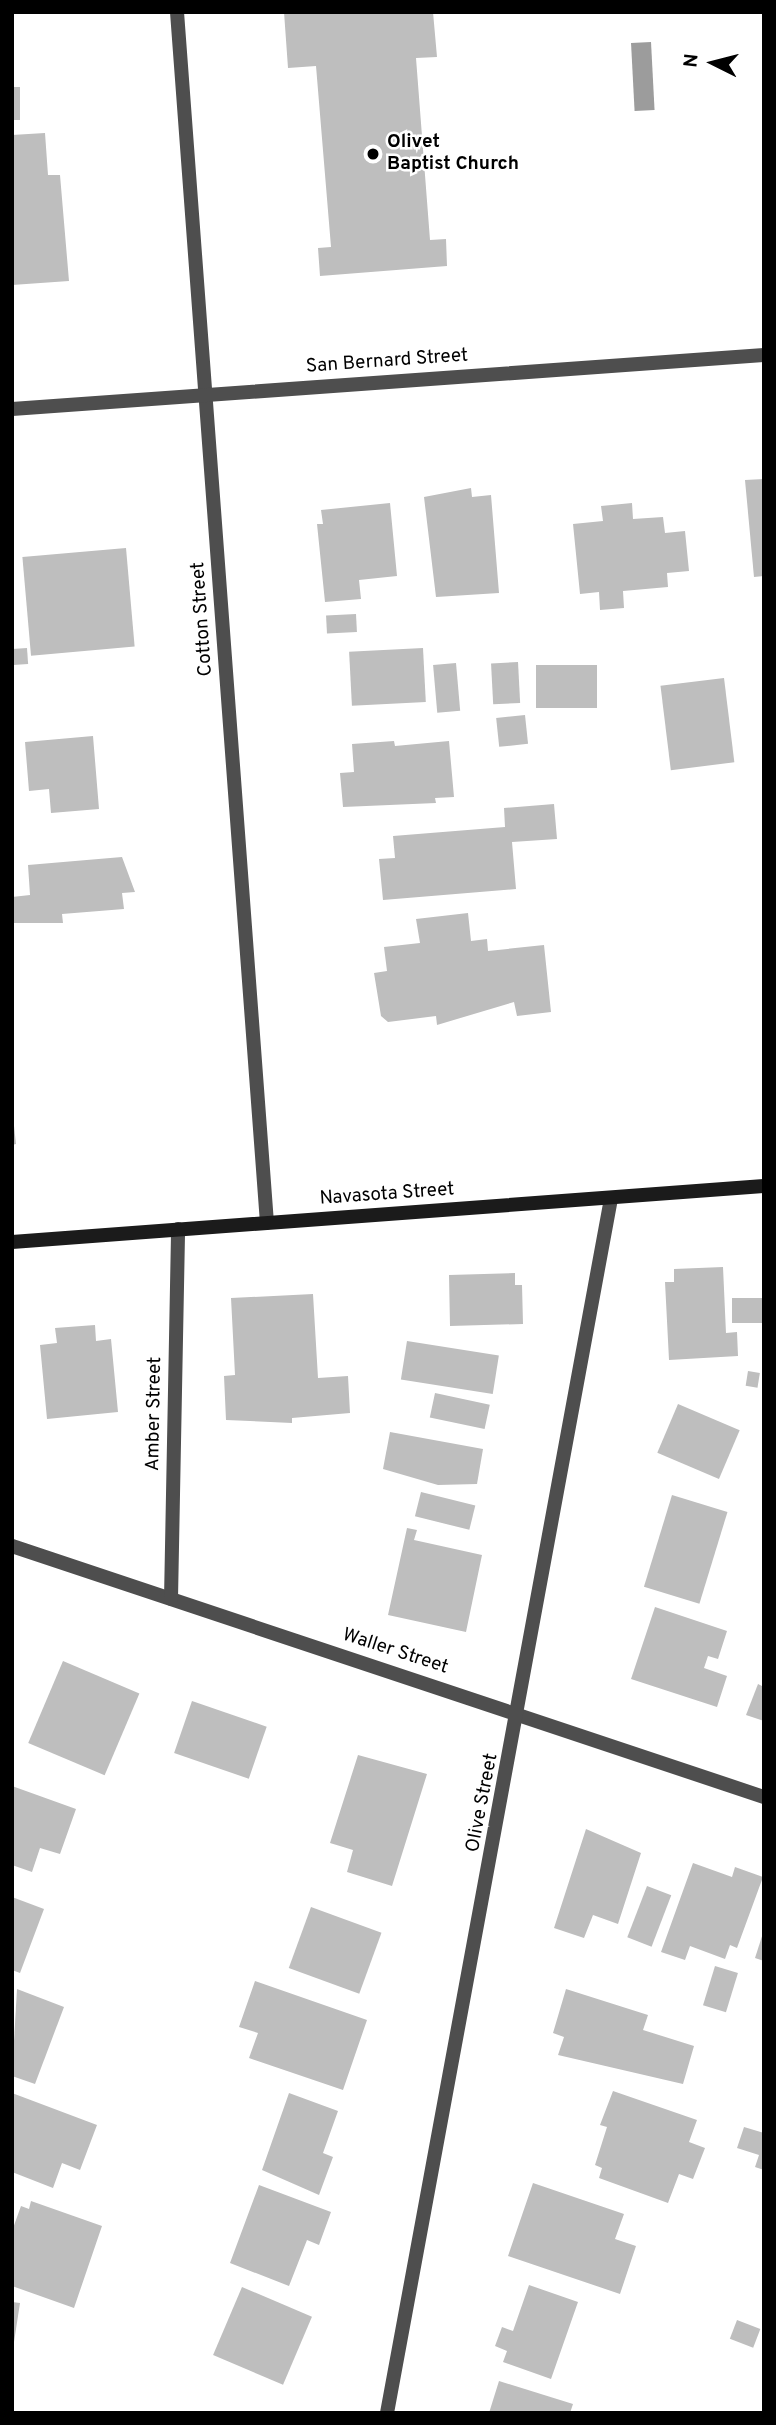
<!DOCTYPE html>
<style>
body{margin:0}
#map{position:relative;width:776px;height:2425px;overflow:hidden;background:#fff;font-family:Overpass,sans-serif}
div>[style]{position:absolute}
.water>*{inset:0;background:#9c9c9c;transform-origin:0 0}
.building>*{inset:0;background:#bebebe;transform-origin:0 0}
.street>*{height:14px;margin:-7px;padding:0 7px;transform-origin:7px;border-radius:7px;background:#4e4e4e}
.secondary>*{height:14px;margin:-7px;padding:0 7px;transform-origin:7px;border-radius:7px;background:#1b1b1b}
.dots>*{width:19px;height:19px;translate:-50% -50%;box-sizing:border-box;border:4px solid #fff;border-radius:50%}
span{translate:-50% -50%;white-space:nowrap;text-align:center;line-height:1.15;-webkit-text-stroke:5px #fff;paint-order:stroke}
.poi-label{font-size:19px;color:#000;font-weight:700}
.left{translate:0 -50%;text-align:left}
.street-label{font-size:19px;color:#000}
.frame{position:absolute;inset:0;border:14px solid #000;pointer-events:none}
.north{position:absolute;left:678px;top:28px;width:70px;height:70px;-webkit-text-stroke:5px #fff;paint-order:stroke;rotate:276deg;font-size:19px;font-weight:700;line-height:28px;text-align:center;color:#000}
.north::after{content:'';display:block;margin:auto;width:24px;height:32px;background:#000;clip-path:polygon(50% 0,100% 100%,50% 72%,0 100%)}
</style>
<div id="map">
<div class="water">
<div style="left:651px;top:42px;width:68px;height:20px;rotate:87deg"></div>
</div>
<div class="building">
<div style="clip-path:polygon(284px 12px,433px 12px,437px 57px,416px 58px,430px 240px,446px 239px,447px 266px,320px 276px,318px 248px,331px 247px,316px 66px,288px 68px)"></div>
<div style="left:12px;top:87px;width:8px;height:33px"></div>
<div style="clip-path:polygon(45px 133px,48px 175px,60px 175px,69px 281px,12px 285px,12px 135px)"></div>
<div style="clip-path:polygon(764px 479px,764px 576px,754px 577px,745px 480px)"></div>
<div style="clip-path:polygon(471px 488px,472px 497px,491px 495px,499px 593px,436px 597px,424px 497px)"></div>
<div style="clip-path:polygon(390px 503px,397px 576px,359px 580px,361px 599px,325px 602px,317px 524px,323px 524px,321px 510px)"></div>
<div style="clip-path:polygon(632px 503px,633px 519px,663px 517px,665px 533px,685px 531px,689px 571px,667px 573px,668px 587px,623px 591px,624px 608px,600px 610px,599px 592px,580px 594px,573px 524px,603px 521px,601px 506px)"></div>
<div style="left:126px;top:548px;width:99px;height:104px;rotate:85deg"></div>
<div style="left:356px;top:614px;width:18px;height:30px;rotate:87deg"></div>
<div style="left:27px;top:648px;width:16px;height:15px;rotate:86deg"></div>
<div style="left:423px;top:648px;width:54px;height:74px;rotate:87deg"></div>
<div style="left:518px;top:662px;width:41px;height:27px;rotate:87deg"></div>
<div style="left:456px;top:663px;width:48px;height:23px;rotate:85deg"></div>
<div style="left:536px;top:665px;width:61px;height:43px"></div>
<div style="left:724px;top:678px;width:85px;height:64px;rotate:83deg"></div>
<div style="left:525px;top:715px;width:29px;height:29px;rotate:84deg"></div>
<div style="clip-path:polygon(93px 736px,99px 809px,51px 813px,49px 789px,29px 791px,25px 742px)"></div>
<div style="clip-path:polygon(394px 741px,395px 746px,449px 741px,454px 797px,435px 798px,436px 803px,343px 807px,340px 773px,354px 772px,352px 744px)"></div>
<div style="clip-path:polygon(554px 804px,557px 839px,512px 842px,516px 889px,383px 900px,379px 859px,395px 858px,393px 836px,505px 827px,504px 808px)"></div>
<div style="clip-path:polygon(122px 857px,135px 892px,122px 893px,124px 909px,62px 914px,63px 923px,12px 923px,12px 897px,30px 895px,28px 865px)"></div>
<div style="clip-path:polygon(468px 913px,471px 941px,487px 939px,488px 951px,544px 945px,551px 1012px,517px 1016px,514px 1002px,437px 1025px,436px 1016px,388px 1022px,381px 1016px,374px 973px,387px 971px,384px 947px,420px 943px,416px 919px)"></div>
<div style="clip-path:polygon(12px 1126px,14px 1126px,16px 1144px,12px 1145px)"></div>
<div style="clip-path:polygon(723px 1267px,726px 1333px,737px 1332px,738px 1356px,669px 1360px,665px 1282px,674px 1282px,674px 1269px)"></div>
<div style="clip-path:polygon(515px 1273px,515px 1285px,522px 1285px,523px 1324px,450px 1326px,449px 1275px)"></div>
<div style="clip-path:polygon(313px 1294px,318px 1378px,348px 1376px,350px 1413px,292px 1418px,292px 1423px,226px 1420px,224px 1376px,235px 1375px,231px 1298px)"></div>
<div style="left:764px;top:1298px;width:25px;height:32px;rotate:90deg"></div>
<div style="clip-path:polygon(95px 1325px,96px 1341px,111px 1339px,118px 1412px,47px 1419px,40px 1345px,57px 1343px,55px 1328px)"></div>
<div style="left:407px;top:1341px;width:93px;height:39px;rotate:9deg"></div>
<div style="left:748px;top:1371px;width:12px;height:15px;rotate:9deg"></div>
<div style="left:435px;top:1393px;width:56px;height:25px;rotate:12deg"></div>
<div style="left:678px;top:1404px;width:67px;height:53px;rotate:23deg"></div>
<div style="clip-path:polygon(390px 1432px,483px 1449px,477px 1484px,438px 1485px,383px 1469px)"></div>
<div style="left:421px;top:1492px;width:56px;height:25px;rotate:14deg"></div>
<div style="left:672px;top:1495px;width:58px;height:96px;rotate:17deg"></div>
<div style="clip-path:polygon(407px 1528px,417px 1530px,414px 1540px,482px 1555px,466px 1632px,388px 1615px)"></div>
<div style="clip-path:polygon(655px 1607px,727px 1631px,718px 1659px,708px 1656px,704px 1668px,727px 1676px,717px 1707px,631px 1679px)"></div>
<div style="left:63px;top:1661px;width:83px;height:89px;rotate:23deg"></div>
<div style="clip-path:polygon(758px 1684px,764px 1687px,764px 1721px,746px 1715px)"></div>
<div style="left:192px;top:1701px;width:79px;height:55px;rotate:19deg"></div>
<div style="clip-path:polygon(358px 1755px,427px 1774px,392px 1886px,347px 1872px,353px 1850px,330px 1843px)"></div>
<div style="clip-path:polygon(12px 1786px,76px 1809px,60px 1854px,40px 1848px,32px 1872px,12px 1865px)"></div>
<div style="clip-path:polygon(586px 1829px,641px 1853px,618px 1924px,593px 1915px,584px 1938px,554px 1928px)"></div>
<div style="clip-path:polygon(693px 1863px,732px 1877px,735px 1867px,763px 1877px,737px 1948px,730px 1945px,725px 1959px,690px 1946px,685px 1960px,661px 1952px)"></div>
<div style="left:647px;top:1886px;width:26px;height:55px;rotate:21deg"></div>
<div style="clip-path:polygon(12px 1897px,44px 1909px,20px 1973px,12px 1970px)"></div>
<div style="left:311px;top:1907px;width:75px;height:65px;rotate:20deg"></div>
<div style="clip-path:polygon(763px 1933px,764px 1933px,764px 1961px,755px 1958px)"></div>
<div style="left:715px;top:1966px;width:24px;height:41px;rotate:17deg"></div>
<div style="clip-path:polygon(255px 1981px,367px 2020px,343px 2090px,249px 2058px,258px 2033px,239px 2027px)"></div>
<div style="clip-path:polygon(17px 1989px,64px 2007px,35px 2084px,12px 2076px)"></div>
<div style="clip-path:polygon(566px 1989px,648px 2015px,643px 2030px,694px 2046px,683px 2084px,558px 2055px,564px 2037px,553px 2033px)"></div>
<div style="clip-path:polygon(613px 2091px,697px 2120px,689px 2142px,705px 2148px,693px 2179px,679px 2174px,668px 2203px,599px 2178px,602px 2168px,595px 2165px,607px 2127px,600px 2125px)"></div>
<div style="clip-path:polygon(12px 2093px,97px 2125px,80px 2170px,62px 2163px,53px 2188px,12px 2172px)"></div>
<div style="clip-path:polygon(289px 2093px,338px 2111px,323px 2153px,333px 2157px,319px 2195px,262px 2170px)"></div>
<div style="clip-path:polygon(744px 2127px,764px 2133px,764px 2170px,755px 2167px,759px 2155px,737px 2148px)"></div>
<div style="clip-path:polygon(533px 2183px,624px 2214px,615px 2239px,636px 2246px,620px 2294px,508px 2256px)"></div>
<div style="clip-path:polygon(259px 2185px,331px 2212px,319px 2245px,307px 2240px,289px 2286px,230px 2263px)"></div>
<div style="clip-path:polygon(31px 2201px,102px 2226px,74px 2308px,12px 2286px,12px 2231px,21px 2206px,29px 2209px)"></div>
<div style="clip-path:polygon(529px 2285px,578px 2302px,551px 2379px,503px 2362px,507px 2351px,495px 2346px,502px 2327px,513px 2331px)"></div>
<div style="left:242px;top:2287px;width:76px;height:74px;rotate:23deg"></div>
<div style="clip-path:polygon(12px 2302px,20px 2303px,14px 2342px,12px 2342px)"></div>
<div style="left:737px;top:2320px;width:25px;height:20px;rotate:21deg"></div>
<div style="clip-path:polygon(499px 2381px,573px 2404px,570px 2413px,489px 2413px)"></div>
</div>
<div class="street">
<div style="left:177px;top:12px;width:1214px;rotate:85.75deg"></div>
<div style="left:12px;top:409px;width:754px;rotate:-4.11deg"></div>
<div style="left:12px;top:1546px;width:793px;rotate:18.46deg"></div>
<div style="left:171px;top:1599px;width:370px;rotate:-88.9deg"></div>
<div style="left:387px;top:2413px;width:1234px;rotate:-79.55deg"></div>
</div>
<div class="secondary">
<div style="left:12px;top:1242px;width:754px;rotate:-4.26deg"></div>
</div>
<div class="dots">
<div style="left:373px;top:154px;background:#000"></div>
</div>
<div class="poi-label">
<span class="left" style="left:387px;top:154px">Olivet<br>Baptist Church</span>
</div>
<div class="street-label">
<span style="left:387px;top:362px;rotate:-4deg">San Bernard Street</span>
<span style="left:203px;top:619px;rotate:-94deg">Cotton Street</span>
<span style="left:387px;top:1195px;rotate:-4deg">Navasota Street</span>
<span style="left:155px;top:1414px;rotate:-89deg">Amber Street</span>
<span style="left:395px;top:1652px;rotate:18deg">Waller Street</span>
<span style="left:483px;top:1803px;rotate:-79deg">Olive Street</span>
</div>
<div class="frame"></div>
<div class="north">N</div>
</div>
